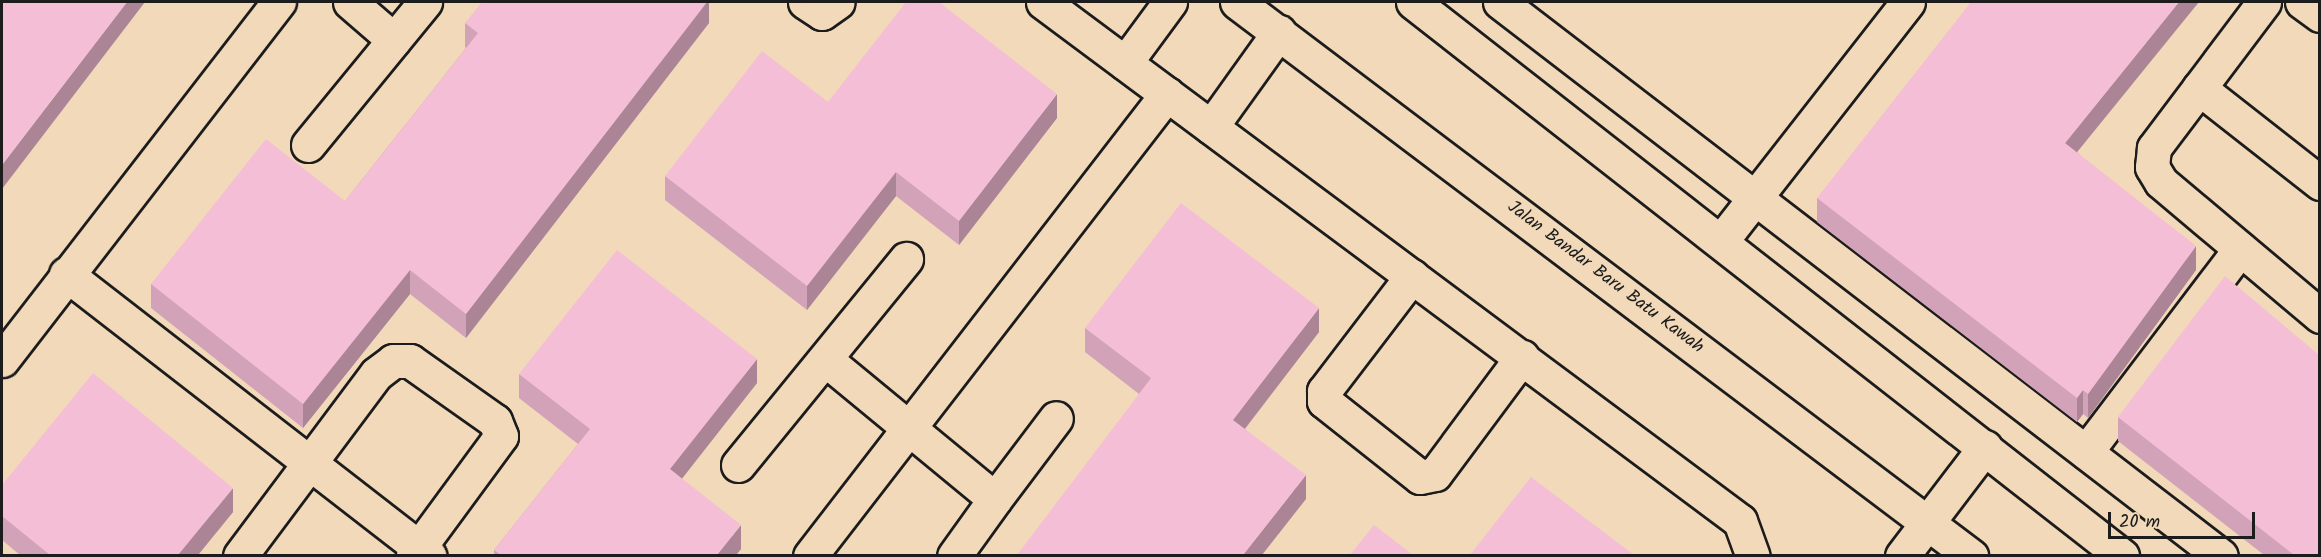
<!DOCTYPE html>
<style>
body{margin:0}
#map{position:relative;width:2321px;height:557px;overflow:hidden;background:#f1d9b9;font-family:Kalam,sans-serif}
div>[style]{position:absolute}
.roads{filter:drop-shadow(2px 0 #1c1c1c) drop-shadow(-2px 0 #1c1c1c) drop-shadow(0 2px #1c1c1c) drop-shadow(0 -2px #1c1c1c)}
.minor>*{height:33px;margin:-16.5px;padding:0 16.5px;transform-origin:16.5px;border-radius:16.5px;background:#f1d9b9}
.wall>*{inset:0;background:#d2a3b8}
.shaded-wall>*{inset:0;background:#ab8596}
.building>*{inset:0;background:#f4bed6}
span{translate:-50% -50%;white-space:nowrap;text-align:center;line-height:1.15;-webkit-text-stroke:4.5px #f1d9b9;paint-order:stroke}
.street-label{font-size:18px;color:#1c1c1c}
.frame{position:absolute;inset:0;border:3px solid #1c1c1c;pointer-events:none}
.scale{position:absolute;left:2108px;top:512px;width:147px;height:27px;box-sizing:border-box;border:3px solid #1c1c1c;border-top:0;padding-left:8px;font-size:18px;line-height:21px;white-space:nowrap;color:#1c1c1c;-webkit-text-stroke:4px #f1d9b9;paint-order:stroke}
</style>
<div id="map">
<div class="roads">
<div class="minor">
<div style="left:350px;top:2px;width:58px;rotate:40.8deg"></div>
<div style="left:805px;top:2px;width:20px;rotate:33deg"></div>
<div style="left:822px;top:13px;width:19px;rotate:-35deg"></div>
<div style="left:1043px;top:2px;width:869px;rotate:36.67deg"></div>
<div style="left:1740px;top:521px;width:37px;rotate:70deg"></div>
<div style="left:1237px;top:2px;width:920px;rotate:37.04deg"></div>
<div style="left:1413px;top:2px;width:900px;rotate:38deg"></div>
<div style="left:1500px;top:2px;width:909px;rotate:37.54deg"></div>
<div style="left:2264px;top:2px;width:183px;rotate:127deg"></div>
<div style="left:2154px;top:148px;width:19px;rotate:96deg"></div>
<div style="left:2152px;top:167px;width:17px;rotate:59deg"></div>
<div style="left:2161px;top:182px;width:208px;rotate:40.1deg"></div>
<div style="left:2302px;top:2px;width:22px;rotate:36deg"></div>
<div style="left:1125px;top:63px;width:76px;rotate:-53.6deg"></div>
<div style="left:2199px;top:88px;width:154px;rotate:38.1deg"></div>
<div style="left:1211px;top:127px;width:117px;rotate:-54.4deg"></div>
<div style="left:308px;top:145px;width:185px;rotate:-50.7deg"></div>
<div style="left:1722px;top:240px;width:302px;rotate:-52deg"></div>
<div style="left:66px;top:274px;width:460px;rotate:37.8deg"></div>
<div style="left:1412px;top:276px;width:145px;rotate:127.4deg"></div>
<div style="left:1324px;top:391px;width:10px;rotate:90deg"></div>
<div style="left:1324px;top:401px;width:122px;rotate:38.4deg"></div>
<div style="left:1420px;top:477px;width:15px;rotate:-11deg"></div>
<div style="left:1435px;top:474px;width:146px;rotate:-53.4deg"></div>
<div style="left:825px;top:359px;width:220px;rotate:39.5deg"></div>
<div style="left:995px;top:499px;width:70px;rotate:125.7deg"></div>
<div style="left:2px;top:360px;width:453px;rotate:-52.3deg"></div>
<div style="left:2086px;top:452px;width:255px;rotate:-52.8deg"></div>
<div style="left:738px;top:465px;width:266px;rotate:-50.8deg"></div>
<div style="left:995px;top:499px;width:101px;rotate:-53deg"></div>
<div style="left:240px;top:556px;width:227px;rotate:-53.2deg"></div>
<div style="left:376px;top:374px;width:21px;rotate:-37deg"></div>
<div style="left:393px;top:361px;width:17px"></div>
<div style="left:410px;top:361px;width:104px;rotate:35.2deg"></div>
<div style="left:495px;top:421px;width:16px;rotate:68deg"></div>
<div style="left:501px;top:436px;width:149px;rotate:126.3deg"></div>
<div style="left:810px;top:556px;width:584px;rotate:-52.31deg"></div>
<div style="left:1902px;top:556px;width:137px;rotate:-52.7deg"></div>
</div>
</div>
<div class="wall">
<div style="clip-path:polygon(709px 2px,709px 23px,466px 338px,410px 294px,303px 428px,151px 308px,151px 284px,345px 201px,466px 48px,465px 47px,465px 23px)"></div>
<div style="clip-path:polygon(828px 102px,1057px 118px,959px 245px,896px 196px,807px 310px,665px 200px,665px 176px)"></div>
<div style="clip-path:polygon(2077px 152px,2196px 270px,2088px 418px,2083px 414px,2077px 422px,1817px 222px,1817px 198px)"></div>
<div style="clip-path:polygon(1085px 328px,1319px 332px,1245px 429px,1306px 499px,1139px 394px,1085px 352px)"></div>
<div style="clip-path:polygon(519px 374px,757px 383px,681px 479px,741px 549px,736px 555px,494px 555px,494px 550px,578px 444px,519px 398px)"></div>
<div style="clip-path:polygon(2118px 417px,2319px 555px,2264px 555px,2118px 441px)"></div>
<div style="clip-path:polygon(2px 485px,233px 512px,198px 555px,20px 555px,2px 540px)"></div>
</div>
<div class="shaded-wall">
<div style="clip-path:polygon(127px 2px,145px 2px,2px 189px,2px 165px)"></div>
<div style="clip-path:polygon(707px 2px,709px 2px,709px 23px,466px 338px,466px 314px)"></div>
<div style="clip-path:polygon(2179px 2px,2199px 2px,2065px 167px,2065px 143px)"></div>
<div style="clip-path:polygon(1057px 94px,1057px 118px,959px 245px,959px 221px)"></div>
<div style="clip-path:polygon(896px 172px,896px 196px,807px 310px,807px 286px)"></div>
<div style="clip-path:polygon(2196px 246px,2196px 270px,2088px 418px,2088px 394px)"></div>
<div style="clip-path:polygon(410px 270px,410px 294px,303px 428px,303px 404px)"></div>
<div style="clip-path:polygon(1319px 308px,1319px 332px,1233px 444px,1233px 420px)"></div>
<div style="clip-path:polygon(757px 359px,757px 383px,670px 494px,670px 469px)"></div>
<div style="clip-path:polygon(2083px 390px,2083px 414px,2077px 422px,2077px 398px)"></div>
<div style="clip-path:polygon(1306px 475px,1306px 499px,1262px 555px,1243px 555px)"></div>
<div style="clip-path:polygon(233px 488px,233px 512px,198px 555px,178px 555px)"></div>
<div style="clip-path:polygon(741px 525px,741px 549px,736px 555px,717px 555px)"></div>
</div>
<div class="building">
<div style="clip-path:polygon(2px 2px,127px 2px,2px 165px)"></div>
<div style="clip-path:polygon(482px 2px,707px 2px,466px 314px,410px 270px,303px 404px,151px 284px,266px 139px,345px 201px,478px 33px,465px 23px)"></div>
<div style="clip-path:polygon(906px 2px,939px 2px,1057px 94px,959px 221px,896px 172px,807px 286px,665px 176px,762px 51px,828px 102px)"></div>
<div style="clip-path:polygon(1971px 2px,2179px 2px,2065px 143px,2196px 246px,2088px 394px,2083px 390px,2077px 398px,1817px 198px)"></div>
<div style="clip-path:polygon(1181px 203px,1319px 308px,1233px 420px,1306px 475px,1243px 555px,1017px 555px,1151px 378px,1085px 328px)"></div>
<div style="clip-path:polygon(617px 250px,757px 359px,670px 469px,741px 525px,717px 555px,501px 555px,494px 550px,590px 429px,519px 374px)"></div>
<div style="clip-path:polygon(2225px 276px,2319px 355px,2319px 555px,2294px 555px,2118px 417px)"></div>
<div style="clip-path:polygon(93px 373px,233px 488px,178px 555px,50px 555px,2px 516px,2px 485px)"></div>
<div style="clip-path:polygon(1531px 477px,1634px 555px,1470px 555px)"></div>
<div style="clip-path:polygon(1374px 525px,1413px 555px,1350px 555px)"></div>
</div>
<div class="street-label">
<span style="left:1605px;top:278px;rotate:37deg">Jalan Bandar Baru Batu Kawah</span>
</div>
<div class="frame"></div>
<div class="scale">20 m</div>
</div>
